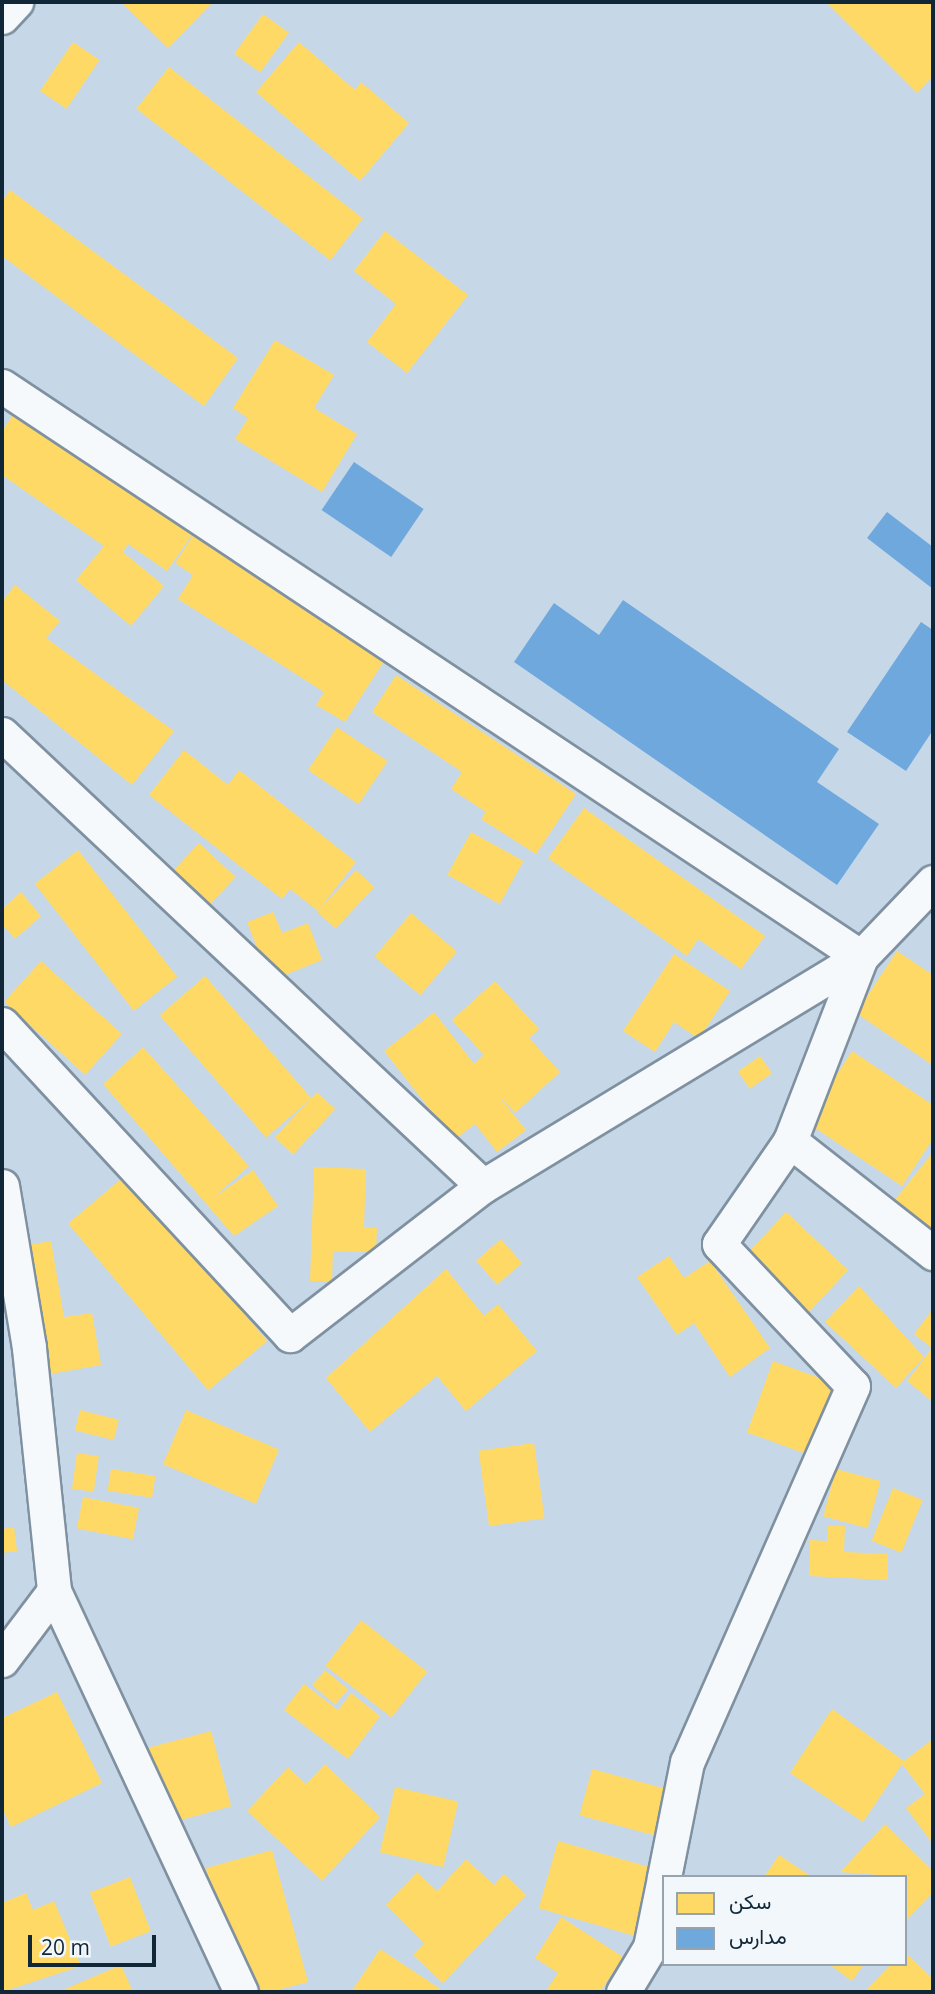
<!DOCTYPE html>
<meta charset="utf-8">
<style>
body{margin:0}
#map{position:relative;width:935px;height:1994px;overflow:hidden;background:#c6d8e8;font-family:"Open Sans",Vazirmatn,sans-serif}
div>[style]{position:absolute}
.homes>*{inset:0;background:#ffd966;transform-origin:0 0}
.schools>*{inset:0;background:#6fa8dc;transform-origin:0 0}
.roads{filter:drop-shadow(2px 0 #7f91a0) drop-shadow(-2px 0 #7f91a0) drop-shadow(0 2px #7f91a0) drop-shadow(0 -2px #7f91a0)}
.minor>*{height:33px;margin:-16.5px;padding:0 16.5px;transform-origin:16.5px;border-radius:16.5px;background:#f6f9fc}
span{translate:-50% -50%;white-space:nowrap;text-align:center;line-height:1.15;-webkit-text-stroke:7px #f1f7fb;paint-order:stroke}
.frame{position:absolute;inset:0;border:4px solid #112738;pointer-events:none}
.legend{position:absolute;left:662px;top:1875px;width:245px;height:91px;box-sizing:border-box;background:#f1f7fb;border:2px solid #97a4ad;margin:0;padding:9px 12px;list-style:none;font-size:21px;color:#112738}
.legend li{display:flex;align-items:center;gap:14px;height:35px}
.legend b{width:35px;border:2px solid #97a4ad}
.scale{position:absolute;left:28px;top:1935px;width:128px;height:32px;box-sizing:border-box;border:4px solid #112738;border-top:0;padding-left:9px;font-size:21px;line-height:24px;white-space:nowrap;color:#112738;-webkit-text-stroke:5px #f1f7fb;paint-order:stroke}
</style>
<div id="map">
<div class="homes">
<div style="clip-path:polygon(121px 2px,213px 2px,168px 48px)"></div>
<div style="clip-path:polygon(826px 2px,933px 2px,933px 76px,917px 93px)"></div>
<div style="left:263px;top:14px;width:32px;height:49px;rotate:36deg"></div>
<div style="left:73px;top:42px;width:32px;height:59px;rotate:34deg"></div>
<div style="clip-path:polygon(299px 42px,355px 90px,361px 82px,409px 123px,360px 181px,256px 92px)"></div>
<div style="left:169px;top:67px;width:246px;height:53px;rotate:38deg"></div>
<div style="clip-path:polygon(10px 190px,238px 358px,204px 406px,2px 256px,2px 201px)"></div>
<div style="clip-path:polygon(385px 231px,468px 295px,407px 373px,367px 342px,396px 304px,354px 271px)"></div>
<div style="clip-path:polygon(275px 340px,334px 375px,314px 408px,357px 434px,322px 492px,235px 439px,248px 418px,233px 408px)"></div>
<div style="clip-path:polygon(17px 409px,194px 532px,167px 571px,128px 544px,123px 552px,164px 586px,131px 626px,76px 580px,104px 546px,2px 475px,2px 431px)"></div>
<div style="clip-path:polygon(196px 531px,389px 653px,345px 722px,316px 705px,324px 692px,178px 599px,193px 575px,175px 563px)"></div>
<div style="clip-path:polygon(15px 585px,60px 621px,46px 638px,174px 731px,132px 785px,2px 680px,2px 602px)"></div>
<div style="clip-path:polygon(396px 675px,576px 794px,536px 854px,481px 819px,486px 812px,451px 789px,462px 772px,372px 712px)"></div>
<div style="left:337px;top:727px;width:61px;height:52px;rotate:34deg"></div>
<div style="clip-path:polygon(184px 750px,228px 785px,239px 770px,356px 862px,318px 911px,290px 889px,282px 899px,149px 795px)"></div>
<div style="clip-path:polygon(584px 808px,765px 936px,741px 969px,698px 939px,687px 956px,548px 858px)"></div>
<div style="left:471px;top:832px;width:60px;height:49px;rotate:29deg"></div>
<div style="left:199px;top:843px;width:50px;height:49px;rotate:43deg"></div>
<div style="left:78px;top:850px;width:161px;height:55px;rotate:52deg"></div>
<div style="left:356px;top:870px;width:25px;height:57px;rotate:43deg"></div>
<div style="clip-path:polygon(21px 892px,41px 916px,15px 939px,2px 924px,2px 909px)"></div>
<div style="clip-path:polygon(273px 912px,282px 933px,308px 923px,322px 960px,270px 981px,247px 922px)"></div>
<div style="left:411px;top:913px;width:60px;height:57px;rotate:40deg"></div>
<div style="clip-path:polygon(897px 951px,933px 975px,931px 1064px,856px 1013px)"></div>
<div style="clip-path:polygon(674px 954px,730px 991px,699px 1039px,674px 1022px,655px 1052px,623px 1031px)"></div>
<div style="left:41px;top:961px;width:109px;height:55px;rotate:42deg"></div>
<div style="left:205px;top:976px;width:162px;height:60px;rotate:49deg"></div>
<div style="clip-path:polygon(495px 981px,539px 1029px,529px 1038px,560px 1072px,515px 1113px,498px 1095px,526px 1130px,497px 1152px,475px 1124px,454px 1140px,384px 1051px,434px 1012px,474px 1064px,484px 1055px,452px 1020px)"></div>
<div style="clip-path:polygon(143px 1047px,249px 1166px,213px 1198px,253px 1170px,278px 1206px,234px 1236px,103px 1084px)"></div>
<div style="clip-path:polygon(852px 1051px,933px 1105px,933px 1139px,902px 1186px,806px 1122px)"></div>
<div style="left:760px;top:1056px;width:21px;height:27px;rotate:55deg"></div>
<div style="left:317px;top:1092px;width:25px;height:62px;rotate:43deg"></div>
<div style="clip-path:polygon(933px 1152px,933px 1241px,890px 1206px)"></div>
<div style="clip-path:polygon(314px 1167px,366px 1169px,364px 1227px,377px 1228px,376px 1252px,333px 1251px,332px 1281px,310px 1281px)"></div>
<div style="left:127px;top:1174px;width:218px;height:77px;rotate:50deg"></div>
<div style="left:786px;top:1212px;width:85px;height:64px;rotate:43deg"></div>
<div style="left:501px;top:1239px;width:32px;height:33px;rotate:49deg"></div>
<div style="clip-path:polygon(51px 1241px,64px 1317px,92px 1313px,101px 1365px,39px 1376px,17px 1247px)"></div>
<div style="clip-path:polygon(669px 1256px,684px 1278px,710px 1261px,770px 1348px,730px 1377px,694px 1323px,677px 1335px,637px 1277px)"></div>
<div style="clip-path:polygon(446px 1269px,484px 1316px,498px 1304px,537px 1351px,466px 1411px,437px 1376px,370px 1432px,326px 1378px)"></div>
<div style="clip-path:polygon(859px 1286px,924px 1357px,896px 1388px,825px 1322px)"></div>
<div style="clip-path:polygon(933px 1309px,933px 1402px,907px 1381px,932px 1348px,914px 1334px)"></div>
<div style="left:773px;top:1361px;width:72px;height:76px;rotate:20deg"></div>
<div style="left:80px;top:1410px;width:40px;height:21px;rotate:14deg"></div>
<div style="left:186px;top:1410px;width:101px;height:59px;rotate:23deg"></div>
<div style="left:534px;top:1443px;width:76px;height:56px;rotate:82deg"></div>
<div style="left:77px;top:1453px;width:22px;height:36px;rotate:8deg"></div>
<div style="left:111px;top:1469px;width:45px;height:22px;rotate:9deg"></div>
<div style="left:836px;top:1469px;width:46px;height:49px;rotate:15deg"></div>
<div style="left:893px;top:1488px;width:32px;height:57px;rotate:22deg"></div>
<div style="left:83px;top:1497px;width:57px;height:32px;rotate:11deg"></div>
<div style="clip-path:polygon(828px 1526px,845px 1526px,844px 1552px,888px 1554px,888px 1580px,809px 1576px,810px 1540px,827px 1541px)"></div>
<div style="clip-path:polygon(14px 1527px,17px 1551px,2px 1553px,2px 1529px)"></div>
<div style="left:361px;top:1620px;width:84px;height:58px;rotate:38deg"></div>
<div style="left:325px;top:1670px;width:30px;height:20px;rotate:40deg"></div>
<div style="clip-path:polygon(304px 1684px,338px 1710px,351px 1693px,380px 1716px,348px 1759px,284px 1710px)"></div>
<div style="clip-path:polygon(57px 1692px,102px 1783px,11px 1827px,2px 1808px,2px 1718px)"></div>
<div style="clip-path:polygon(832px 1709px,904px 1761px,933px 1739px,933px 1844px,906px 1808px,925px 1794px,902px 1764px,863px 1822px,790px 1773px)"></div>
<div style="left:211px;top:1731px;width:78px;height:66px;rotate:75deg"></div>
<div style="clip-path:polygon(325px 1764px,380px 1817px,322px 1881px,247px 1811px,288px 1767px,306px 1784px)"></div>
<div style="left:592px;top:1769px;width:82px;height:48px;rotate:15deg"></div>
<div style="left:395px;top:1787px;width:65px;height:67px;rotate:13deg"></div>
<div style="clip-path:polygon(885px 1824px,933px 1871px,933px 1892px,905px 1922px,905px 1877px,840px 1872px)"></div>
<div style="left:558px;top:1841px;width:102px;height:70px;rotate:16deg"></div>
<div style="clip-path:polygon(272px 1850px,308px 1982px,270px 1992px,221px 1992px,193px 1888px,210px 1883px,206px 1868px)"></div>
<div style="clip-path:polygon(779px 1855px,812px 1877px,764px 1877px)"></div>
<div style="clip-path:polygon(466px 1859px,494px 1885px,504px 1874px,526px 1895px,443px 1983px,413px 1955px,424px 1943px,386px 1905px,417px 1872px,437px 1891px)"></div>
<div style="left:130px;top:1877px;width:58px;height:43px;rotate:69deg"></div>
<div style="clip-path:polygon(26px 1893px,33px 1910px,54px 1901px,81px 1966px,2px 1992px,2px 1903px)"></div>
<div style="clip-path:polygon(561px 1917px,623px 1957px,600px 1992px,545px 1992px,558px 1973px,535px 1958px)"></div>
<div style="clip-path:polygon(380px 1949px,445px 1992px,351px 1992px)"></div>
<div style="clip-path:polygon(905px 1952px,933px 1979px,933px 1992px,864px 1992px,891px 1964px,905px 1964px)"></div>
<div style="clip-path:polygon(829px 1964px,864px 1964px,852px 1981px)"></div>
<div style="clip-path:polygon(121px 1965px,133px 1992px,58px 1992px)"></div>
</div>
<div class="schools">
<div style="left:354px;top:462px;width:84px;height:58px;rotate:34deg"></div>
<div style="clip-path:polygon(887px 512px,933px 547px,933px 589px,867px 538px)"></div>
<div style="clip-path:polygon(623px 600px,839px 749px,817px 782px,879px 824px,837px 885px,514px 662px,554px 603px,599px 635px)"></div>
<div style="clip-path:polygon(921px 622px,933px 630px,933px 730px,906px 771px,847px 732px)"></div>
</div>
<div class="roads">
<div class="minor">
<div style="left:2px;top:17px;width:21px;rotate:-47deg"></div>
<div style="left:2px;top:386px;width:1031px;rotate:33.61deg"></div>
<div style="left:861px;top:957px;width:197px;rotate:111.1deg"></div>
<div style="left:790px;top:1141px;width:125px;rotate:124.6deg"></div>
<div style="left:719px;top:1244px;width:195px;rotate:46.7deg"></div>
<div style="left:853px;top:1386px;width:411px;rotate:113.8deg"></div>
<div style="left:687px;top:1762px;width:117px;rotate:101.3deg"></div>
<div style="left:2px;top:734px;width:660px;rotate:43.22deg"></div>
<div style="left:2px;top:1024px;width:424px;rotate:47.2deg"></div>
<div style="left:290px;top:1335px;width:244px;rotate:-37.7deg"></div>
<div style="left:483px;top:1186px;width:442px;rotate:-31.2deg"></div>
<div style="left:861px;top:957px;width:104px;rotate:-46.2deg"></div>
<div style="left:790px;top:1141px;width:182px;rotate:38.1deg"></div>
<div style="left:2px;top:1186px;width:164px;rotate:80.5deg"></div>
<div style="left:29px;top:1348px;width:244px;rotate:84.1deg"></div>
<div style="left:54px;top:1591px;width:442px;rotate:65deg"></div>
<div style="left:2px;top:1660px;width:86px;rotate:-53deg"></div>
<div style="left:623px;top:1992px;width:52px;rotate:-59deg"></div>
<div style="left:650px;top:1947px;width:70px;rotate:-78.5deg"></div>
</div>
</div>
<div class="frame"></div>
<ul class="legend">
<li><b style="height:19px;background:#ffd966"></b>سكن</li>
<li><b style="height:19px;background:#6fa8dc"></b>مدارس</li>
</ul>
<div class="scale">20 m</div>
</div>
